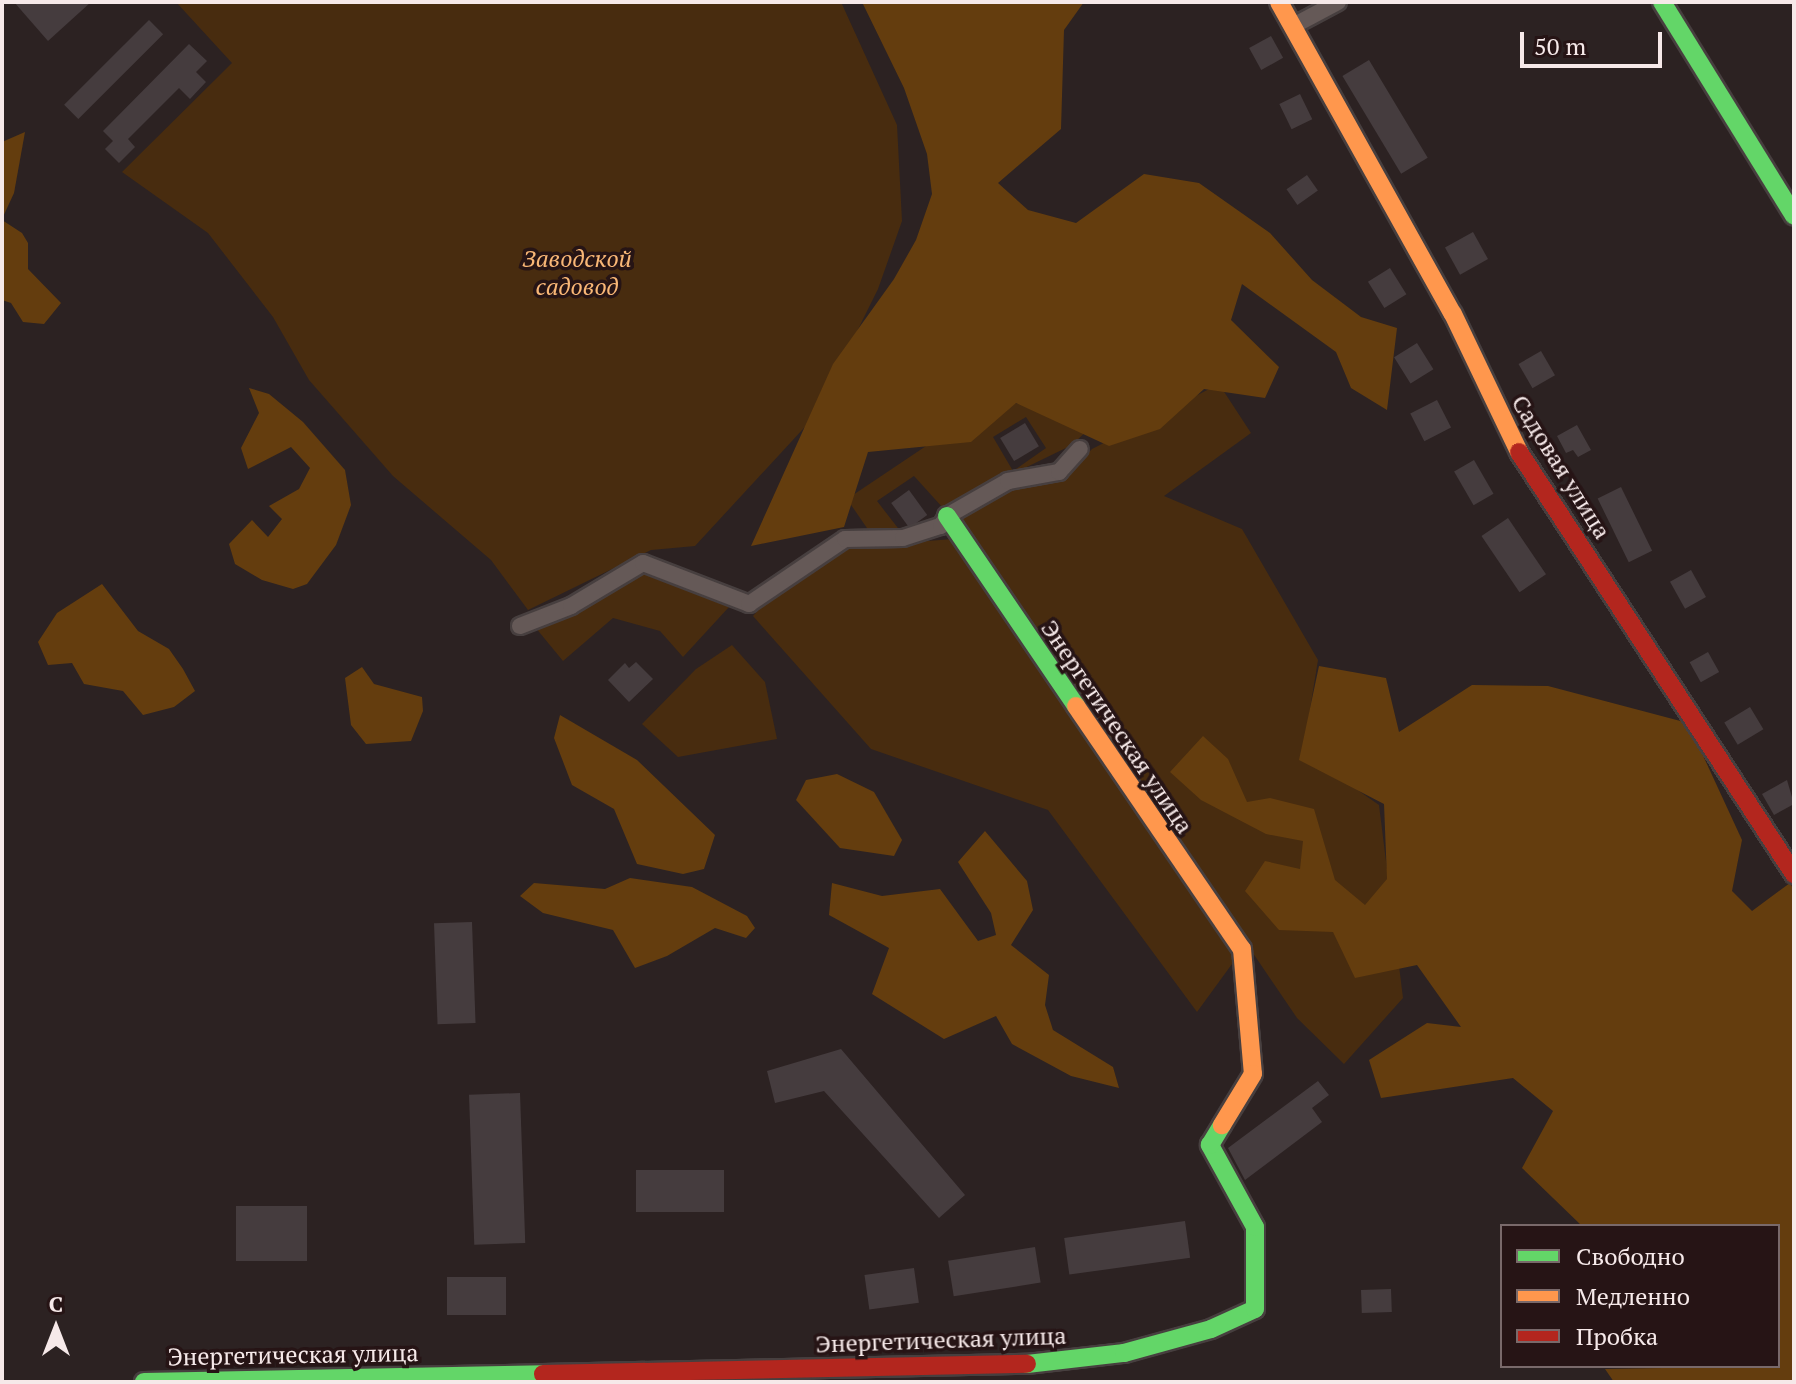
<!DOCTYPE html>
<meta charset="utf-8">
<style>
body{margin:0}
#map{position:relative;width:1796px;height:1384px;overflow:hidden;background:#2c2222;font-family:"PT Serif",serif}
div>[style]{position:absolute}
.green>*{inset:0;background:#482c0f}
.forest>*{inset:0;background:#643d0e}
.building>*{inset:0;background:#453c3e;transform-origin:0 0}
.roads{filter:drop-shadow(2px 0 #473f3f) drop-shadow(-2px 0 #473f3f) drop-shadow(0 2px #473f3f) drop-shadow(0 -2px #473f3f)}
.street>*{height:16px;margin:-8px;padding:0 8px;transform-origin:8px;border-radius:8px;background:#655957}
.fast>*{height:18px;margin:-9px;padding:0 9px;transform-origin:9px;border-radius:9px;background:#63d668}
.slow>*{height:18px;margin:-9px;padding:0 9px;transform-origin:9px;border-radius:9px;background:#ff974d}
.jam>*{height:18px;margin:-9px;padding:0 9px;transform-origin:9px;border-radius:9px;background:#b3261e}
span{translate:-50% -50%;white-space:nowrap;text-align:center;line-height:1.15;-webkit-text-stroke:7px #261415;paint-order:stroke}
.park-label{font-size:24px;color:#f9b776;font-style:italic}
.street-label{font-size:24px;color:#f6e9e9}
.frame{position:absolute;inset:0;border:4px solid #f6e9e9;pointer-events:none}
.legend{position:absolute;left:1500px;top:1224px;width:280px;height:144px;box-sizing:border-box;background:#261415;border:2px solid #79696a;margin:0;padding:10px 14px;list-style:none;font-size:24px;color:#f6e9e9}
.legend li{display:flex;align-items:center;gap:16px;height:40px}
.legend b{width:40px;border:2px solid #79696a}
.north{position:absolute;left:16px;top:1288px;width:80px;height:80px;-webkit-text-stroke:6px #261415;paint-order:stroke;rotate:0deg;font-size:22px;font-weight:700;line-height:32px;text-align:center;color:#f6e9e9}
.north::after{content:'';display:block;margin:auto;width:28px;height:36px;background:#f6e9e9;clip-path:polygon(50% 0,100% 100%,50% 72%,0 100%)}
.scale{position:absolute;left:1520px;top:32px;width:142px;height:36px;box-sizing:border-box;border:4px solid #f6e9e9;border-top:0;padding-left:10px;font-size:24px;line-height:28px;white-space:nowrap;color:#f6e9e9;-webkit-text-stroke:6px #261415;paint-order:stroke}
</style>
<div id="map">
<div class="green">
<div style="clip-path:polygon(176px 2px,841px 2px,897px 125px,902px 221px,878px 289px,815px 416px,695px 546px,651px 550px,528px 610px,491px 560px,393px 476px,309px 380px,273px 317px,208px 233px,122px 172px,232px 63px)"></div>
<div style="clip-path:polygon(1219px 384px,1251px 433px,1164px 496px,1242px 529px,1318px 660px,1303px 752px,1379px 805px,1403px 998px,1344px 1064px,1297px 1018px,958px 518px,1027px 479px,1062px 480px,1092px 449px)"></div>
<div style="clip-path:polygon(evenodd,1011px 402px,1094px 424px,1072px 445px,943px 508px,914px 476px,877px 501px,901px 532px,869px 531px,847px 499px,929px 444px,1011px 402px,1026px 417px,1046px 448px,1013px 471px,993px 437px,1026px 417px)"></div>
<div style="clip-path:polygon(953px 539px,1240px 953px,1197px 1012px,1048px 810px,871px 749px,753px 616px,782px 584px,838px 548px)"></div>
<div style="clip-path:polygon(641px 573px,729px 607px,683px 657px,660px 631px,613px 618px,563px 661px,535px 627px,569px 616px)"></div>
<div style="clip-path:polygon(732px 645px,765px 682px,777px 739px,678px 757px,642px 724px,696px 669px)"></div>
</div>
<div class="forest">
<div style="clip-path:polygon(862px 2px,1084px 2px,1064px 30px,1061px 129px,998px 183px,1028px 210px,1076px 223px,1144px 174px,1199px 183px,1270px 233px,1312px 280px,1361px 317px,1397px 328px,1387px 410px,1351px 388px,1336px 352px,1242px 284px,1231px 320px,1279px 367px,1265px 398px,1204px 389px,1160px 429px,1109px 446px,1016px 403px,971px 442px,868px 452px,844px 527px,751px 546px,833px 364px,894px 279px,916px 240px,932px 194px,927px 154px,904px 88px)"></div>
<div style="clip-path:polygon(25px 132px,14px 193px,2px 219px,2px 142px)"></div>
<div style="clip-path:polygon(2px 220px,22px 233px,28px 243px,28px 269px,61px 303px,44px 324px,23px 322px,11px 303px,2px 300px)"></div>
<div style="clip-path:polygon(249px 388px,269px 394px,303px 422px,345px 470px,351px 505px,336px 545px,307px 584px,293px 589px,262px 580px,235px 564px,229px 544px,252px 520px,268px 537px,282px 519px,269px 506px,299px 489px,310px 468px,291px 447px,248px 469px,241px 448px,259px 413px)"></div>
<div style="clip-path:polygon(102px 584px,138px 631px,169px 649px,183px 669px,195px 691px,174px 707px,143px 715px,123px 691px,84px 684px,72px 663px,48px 665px,38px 642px,57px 613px)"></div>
<div style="clip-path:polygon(1319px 666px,1386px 678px,1399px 732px,1472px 685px,1548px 686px,1688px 723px,1742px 840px,1732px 891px,1752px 911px,1790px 883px,1794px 890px,1794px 1382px,1614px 1382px,1605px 1369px,1778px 1366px,1778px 1226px,1582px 1226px,1522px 1168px,1553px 1111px,1513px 1078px,1381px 1098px,1369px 1060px,1427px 1023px,1461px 1027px,1417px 965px,1355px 978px,1333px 932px,1279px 930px,1245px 891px,1265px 861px,1300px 869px,1303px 841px,1266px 834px,1201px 800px,1170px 772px,1203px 736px,1228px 759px,1247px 802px,1270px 798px,1314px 809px,1335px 880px,1365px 905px,1387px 879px,1384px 804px,1299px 760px)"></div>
<div style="clip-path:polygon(362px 667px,374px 684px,422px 697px,423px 711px,411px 741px,366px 744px,351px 725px,345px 678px)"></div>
<div style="clip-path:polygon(560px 715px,637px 760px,715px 835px,704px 869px,683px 874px,637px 864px,614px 809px,572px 785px,554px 738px)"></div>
<div style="clip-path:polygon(837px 774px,874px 792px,902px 840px,894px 856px,840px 848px,796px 800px,806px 780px)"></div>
<div style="clip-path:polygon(985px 831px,1027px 881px,1033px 910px,1011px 945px,1049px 975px,1045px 1005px,1053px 1030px,1113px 1067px,1119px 1088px,1071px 1076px,1012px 1044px,996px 1016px,944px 1039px,872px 994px,889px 948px,829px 915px,832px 883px,882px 896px,940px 889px,978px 941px,996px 935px,991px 913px,958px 862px)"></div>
<div style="clip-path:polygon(630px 878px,692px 887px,747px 916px,755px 928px,746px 938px,715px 928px,667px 956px,635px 968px,613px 930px,543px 913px,520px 896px,534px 883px,605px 889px)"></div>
</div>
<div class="building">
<div style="clip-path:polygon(14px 2px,91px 2px,48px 41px)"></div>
<div style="left:149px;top:20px;width:20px;height:120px;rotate:45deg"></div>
<div style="left:1271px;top:36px;width:25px;height:25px;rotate:61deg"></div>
<div style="clip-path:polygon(189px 44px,207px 61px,196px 72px,206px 82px,190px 99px,179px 88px,128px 139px,135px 147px,119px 163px,105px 149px,113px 141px,103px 131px)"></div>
<div style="left:1369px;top:60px;width:114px;height:31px;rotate:59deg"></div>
<div style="left:1300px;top:94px;width:28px;height:23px;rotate:64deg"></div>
<div style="left:1307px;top:175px;width:19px;height:25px;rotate:55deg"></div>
<div style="left:1473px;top:232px;width:31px;height:32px;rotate:61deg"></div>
<div style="left:1390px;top:268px;width:31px;height:26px;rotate:58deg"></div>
<div style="left:1417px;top:343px;width:31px;height:27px;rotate:58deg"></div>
<div style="left:1541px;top:351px;width:28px;height:26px;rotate:60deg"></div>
<div style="left:1437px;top:400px;width:31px;height:30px;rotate:63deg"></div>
<div style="left:1025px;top:423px;width:27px;height:29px;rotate:59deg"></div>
<div style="clip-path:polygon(1577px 425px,1591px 450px,1578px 457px,1573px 450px,1566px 453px,1557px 436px)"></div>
<div style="left:1474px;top:460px;width:39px;height:23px;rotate:60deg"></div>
<div style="left:1621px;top:487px;width:71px;height:26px;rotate:64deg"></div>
<div style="left:909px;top:490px;width:31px;height:22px;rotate:54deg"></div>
<div style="left:1508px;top:518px;width:68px;height:32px;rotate:56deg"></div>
<div style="left:1691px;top:570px;width:31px;height:24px;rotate:61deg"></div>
<div style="left:1708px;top:652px;width:23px;height:21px;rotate:61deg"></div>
<div style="clip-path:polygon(636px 662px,653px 679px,629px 702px,608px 680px,625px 663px,629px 668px)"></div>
<div style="left:1750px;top:707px;width:26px;height:30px;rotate:59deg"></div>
<div style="clip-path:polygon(1787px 780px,1794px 804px,1774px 815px,1762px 794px)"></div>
<div style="left:472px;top:922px;width:101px;height:38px;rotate:88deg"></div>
<div style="clip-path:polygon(841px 1049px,965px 1195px,939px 1218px,824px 1091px,775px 1103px,767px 1071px)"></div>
<div style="clip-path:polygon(1318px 1081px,1329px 1095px,1312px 1108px,1322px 1122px,1245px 1180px,1228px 1148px)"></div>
<div style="left:520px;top:1093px;width:150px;height:51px;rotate:88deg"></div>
<div style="left:724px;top:1170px;width:42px;height:88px;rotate:90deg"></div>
<div style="left:236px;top:1206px;width:71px;height:55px"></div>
<div style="left:1185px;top:1221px;width:37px;height:122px;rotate:82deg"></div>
<div style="left:1035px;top:1247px;width:36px;height:88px;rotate:81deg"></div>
<div style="left:914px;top:1268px;width:35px;height:50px;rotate:82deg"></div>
<div style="left:447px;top:1277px;width:59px;height:38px"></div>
<div style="left:1391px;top:1289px;width:23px;height:30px;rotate:88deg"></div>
</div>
<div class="roads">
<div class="street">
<div style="left:1293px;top:26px;width:51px;rotate:-28.1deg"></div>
<div style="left:520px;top:626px;width:55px;rotate:-21.4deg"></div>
<div style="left:571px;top:606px;width:84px;rotate:-30.8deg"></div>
<div style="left:643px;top:563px;width:114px;rotate:21.1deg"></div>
<div style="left:749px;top:604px;width:116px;rotate:-34.1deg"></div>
<div style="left:845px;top:539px;width:58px;rotate:-1deg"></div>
<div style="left:903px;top:538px;width:40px;rotate:-18deg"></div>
<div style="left:941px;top:526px;width:12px;rotate:-59deg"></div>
<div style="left:947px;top:516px;width:70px;rotate:-29.8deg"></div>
<div style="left:1008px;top:481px;width:52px;rotate:-10deg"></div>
<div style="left:1059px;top:472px;width:31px;rotate:-48deg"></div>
</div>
<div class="fast">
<div style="left:1662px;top:2px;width:251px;rotate:58.3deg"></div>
<div style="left:947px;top:516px;width:230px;rotate:55.8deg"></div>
<div style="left:1027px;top:1364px;width:98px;rotate:-6.5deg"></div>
<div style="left:1124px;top:1353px;width:90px;rotate:-15.4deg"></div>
<div style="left:1211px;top:1329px;width:48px;rotate:-24.4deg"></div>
<div style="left:1255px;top:1309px;width:82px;rotate:-90deg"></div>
<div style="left:1255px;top:1227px;width:94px;rotate:-118.8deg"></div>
<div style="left:1210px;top:1145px;width:23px;rotate:-59deg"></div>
<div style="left:144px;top:1382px;width:399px;rotate:-1.1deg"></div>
</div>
<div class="slow">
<div style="left:1279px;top:2px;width:357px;rotate:60.9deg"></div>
<div style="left:1453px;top:314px;width:153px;rotate:64.4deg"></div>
<div style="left:1076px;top:706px;width:294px;rotate:55.7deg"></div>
<div style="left:1242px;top:949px;width:125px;rotate:85deg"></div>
<div style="left:1253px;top:1074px;width:60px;rotate:121.3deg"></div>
</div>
<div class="jam">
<div style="left:1519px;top:452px;width:504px;rotate:56.91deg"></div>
<div style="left:543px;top:1374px;width:484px;rotate:-1.2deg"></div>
</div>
</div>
<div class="park-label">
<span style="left:577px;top:273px">Заводской<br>садовод</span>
</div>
<div class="street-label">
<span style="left:1561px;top:467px;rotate:58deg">Садовая улица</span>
<span style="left:1117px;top:727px;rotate:56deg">Энергетическая улица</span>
<span style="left:941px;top:1340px;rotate:-2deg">Энергетическая улица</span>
<span style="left:293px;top:1355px;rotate:-1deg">Энергетическая улица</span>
</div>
<div class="frame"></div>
<ul class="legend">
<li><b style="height:10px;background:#63d668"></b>Свободно</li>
<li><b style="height:10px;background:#ff974d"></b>Медленно</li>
<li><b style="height:10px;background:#b3261e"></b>Пробка</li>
</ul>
<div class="north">С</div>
<div class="scale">50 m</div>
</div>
